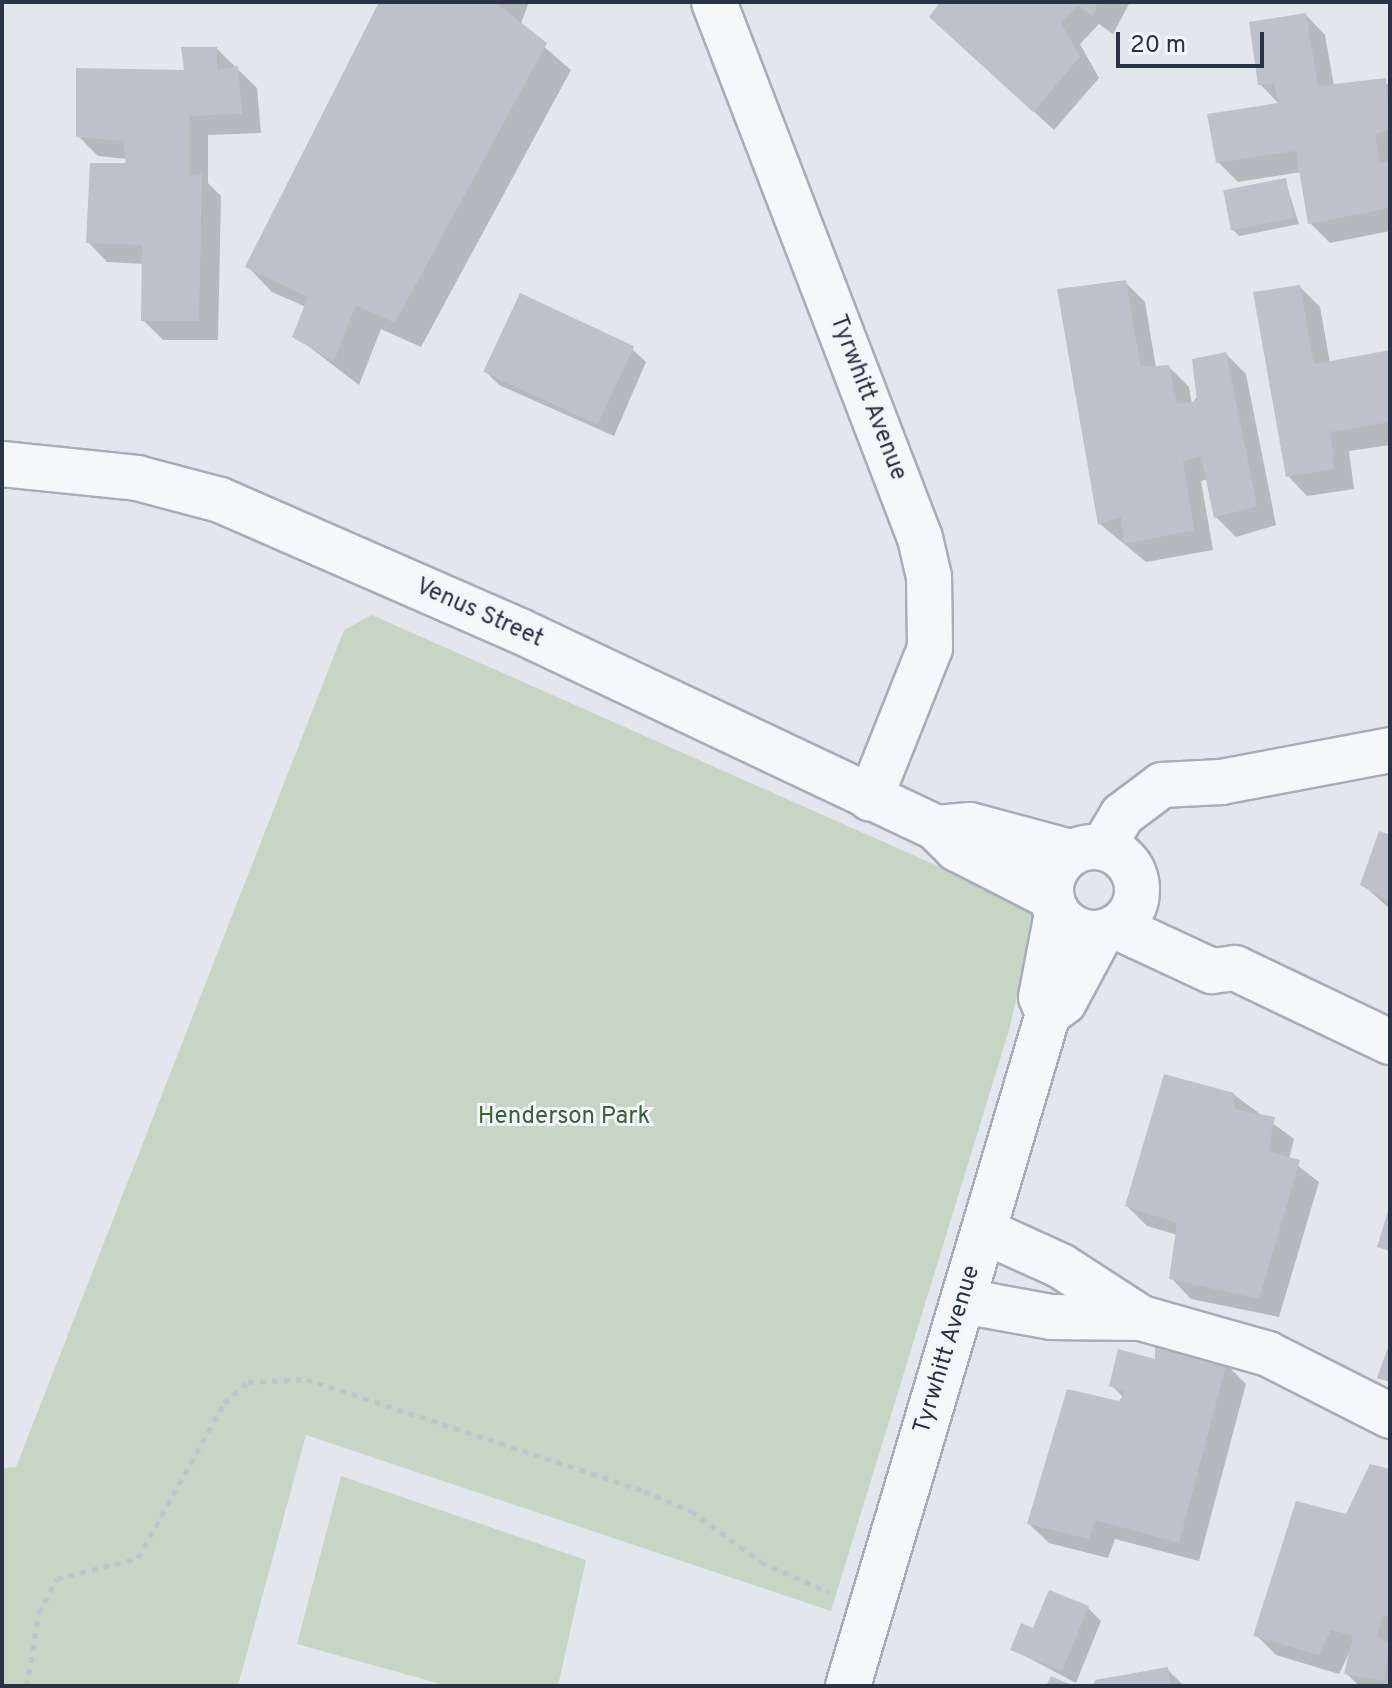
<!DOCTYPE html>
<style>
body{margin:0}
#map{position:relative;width:1392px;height:1688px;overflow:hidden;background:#e3e6ec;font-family:Overpass,sans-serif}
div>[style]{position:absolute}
.green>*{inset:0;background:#c7d6c4}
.shadow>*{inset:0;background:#0003}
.building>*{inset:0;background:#bdc1cc;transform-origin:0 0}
.path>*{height:5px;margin-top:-2.5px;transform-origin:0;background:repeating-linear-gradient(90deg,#c1c4cb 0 6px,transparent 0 12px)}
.roads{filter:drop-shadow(2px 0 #a8acb7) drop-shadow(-2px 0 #a8acb7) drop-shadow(0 2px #a8acb7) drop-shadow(0 -2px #a8acb7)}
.street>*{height:44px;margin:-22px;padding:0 22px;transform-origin:22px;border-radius:22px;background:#f6f7fa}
.street>.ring{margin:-22px;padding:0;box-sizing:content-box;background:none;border:44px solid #f6f7fa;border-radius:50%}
span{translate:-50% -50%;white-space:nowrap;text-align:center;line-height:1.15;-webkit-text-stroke:6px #f3f5f9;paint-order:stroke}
.street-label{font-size:24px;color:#2a3245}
.park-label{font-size:24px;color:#3b6236}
.frame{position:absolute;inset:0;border:4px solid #2a3245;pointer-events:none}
.scale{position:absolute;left:1116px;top:32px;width:148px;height:36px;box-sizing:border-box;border:4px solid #2a3245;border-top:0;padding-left:10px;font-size:24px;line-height:28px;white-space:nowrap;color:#2a3245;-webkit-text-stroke:6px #f3f5f9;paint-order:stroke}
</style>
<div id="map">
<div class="green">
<div style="clip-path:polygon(372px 615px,1037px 910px,1009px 1030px,831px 1611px,306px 1435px,238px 1686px,2px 1686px,2px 1468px,16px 1467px,344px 630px)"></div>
<div style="clip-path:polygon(341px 1476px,586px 1560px,558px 1686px,448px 1686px,297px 1644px)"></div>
</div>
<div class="shadow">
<div style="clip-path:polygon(381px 2px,529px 2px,520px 26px,571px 70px,421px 347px,381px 329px,359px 385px,295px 336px,306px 307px,272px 292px,247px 266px)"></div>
<div style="clip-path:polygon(943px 2px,1130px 2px,1113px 34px,1099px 24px,1080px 44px,1099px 78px,1054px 130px,951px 36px)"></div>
<div style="clip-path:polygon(1306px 15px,1325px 35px,1334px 86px,1390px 84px,1390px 231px,1330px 243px,1310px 223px,1301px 172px,1238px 182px,1218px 162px,1280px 105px,1260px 84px)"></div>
<div style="clip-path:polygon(217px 49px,257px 88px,261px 133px,208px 135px,208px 183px,221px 196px,218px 340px,163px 340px,143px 320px,144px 264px,107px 262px,88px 242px,127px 159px,98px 156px,78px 136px)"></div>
<div style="clip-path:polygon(1285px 180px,1299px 224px,1239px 236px,1232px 229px)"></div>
<div style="clip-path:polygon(1125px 282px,1145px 302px,1156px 368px,1169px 367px,1189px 387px,1192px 404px,1226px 354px,1246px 374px,1276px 525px,1236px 537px,1216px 517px,1208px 479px,1201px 481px,1213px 550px,1146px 562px,1100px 524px)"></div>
<div style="clip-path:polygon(1300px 287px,1320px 307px,1330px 363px,1390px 352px,1390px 445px,1349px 451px,1354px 489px,1307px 496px,1288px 476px)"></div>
<div style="clip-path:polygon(632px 349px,646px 362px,614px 436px,499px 385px,486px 372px)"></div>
<div style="clip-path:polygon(1390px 837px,1390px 909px,1362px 884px)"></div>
<div style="clip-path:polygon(1233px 1094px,1294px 1139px,1289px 1159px,1319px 1182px,1279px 1317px,1191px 1299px,1172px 1279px,1177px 1235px,1147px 1226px,1127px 1206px)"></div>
<div style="clip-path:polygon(1157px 1362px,1226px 1364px,1246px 1384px,1199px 1561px,1115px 1539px,1108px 1558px,1049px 1543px,1029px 1524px,1124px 1398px,1111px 1385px)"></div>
<div style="clip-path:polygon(1390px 1471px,1390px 1686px,1359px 1686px,1346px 1673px,1350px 1651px,1339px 1674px,1276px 1655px,1256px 1635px)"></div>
<div style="clip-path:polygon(1088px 1608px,1101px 1621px,1076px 1683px,1012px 1649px)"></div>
<div style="clip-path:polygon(1167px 1669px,1184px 1686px,1095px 1686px)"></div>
</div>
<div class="building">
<div style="clip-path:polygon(379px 2px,495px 2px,547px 43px,395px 323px,356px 305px,334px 361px,292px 337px,308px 297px,245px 267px)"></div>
<div style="clip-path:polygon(940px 2px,1098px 2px,1093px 16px,1078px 6px,1061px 23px,1080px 57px,1033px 112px,929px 17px)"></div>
<div style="clip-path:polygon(1306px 13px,1318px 86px,1386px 78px,1390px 130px,1375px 134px,1380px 163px,1390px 161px,1390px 208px,1308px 224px,1296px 151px,1216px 163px,1207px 114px,1278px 103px,1274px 84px,1258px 85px,1249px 22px)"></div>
<div style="clip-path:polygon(181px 47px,217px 47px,217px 70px,238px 66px,242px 114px,189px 116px,189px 176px,202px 174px,199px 321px,141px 321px,142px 245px,86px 243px,90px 163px,126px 163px,123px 141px,76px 137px,76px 68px,184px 70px)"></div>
<div style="left:1286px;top:178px;width:41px;height:64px;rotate:79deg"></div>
<div style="clip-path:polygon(1126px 280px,1141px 367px,1169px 365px,1177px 404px,1197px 401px,1192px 359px,1226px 352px,1257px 506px,1214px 518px,1201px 456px,1183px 461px,1194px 530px,1124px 544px,1121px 517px,1098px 525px,1057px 289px)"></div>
<div style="clip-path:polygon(1300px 285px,1314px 364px,1390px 350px,1390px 422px,1330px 432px,1335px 469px,1286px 477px,1253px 292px)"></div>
<div style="left:520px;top:293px;width:126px;height:87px;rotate:25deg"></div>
<div style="clip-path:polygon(1379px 831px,1390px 835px,1390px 902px,1360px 885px)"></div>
<div style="clip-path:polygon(1164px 1074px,1234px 1093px,1235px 1109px,1275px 1117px,1268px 1151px,1300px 1160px,1259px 1299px,1169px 1279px,1177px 1223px,1125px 1206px)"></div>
<div style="clip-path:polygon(1389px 1208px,1390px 1208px,1390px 1251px,1377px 1247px)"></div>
<div style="clip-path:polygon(1390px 1342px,1390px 1382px,1377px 1378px)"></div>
<div style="clip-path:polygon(1155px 1343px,1227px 1362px,1179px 1543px,1095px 1520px,1089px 1539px,1027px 1524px,1067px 1389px,1119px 1401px,1125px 1392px,1109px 1386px,1118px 1349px,1155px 1359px)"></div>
<div style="clip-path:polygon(1370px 1464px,1390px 1469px,1390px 1617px,1383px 1615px,1377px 1637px,1390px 1643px,1384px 1681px,1344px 1674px,1353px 1636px,1331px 1630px,1319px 1655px,1253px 1636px,1296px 1501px,1346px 1514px)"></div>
<div style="clip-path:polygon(1049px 1590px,1089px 1606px,1062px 1671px,1010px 1650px,1021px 1623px,1033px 1628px)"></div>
<div style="clip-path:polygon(1168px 1667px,1171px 1686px,1093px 1686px,1095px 1680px)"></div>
<div style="clip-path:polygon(1051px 1676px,1074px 1686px,1046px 1686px)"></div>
</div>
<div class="path">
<div style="left:27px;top:1686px;width:74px;rotate:-80.7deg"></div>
<div style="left:39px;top:1613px;width:38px;rotate:-62deg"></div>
<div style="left:57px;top:1579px;width:84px;rotate:-14.5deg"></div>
<div style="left:138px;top:1558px;width:177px;rotate:-61deg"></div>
<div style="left:224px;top:1403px;width:32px;rotate:-41deg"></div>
<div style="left:248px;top:1382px;width:58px;rotate:-3deg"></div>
<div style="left:306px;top:1379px;width:356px;rotate:18.3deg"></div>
<div style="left:644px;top:1491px;width:51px;rotate:23.1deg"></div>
<div style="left:691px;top:1511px;width:87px;rotate:36.1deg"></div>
<div style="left:761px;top:1562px;width:74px;rotate:23.8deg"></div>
</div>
<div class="roads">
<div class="street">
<div style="left:714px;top:2px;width:574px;rotate:68.98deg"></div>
<div style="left:920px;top:538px;width:39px;rotate:77deg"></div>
<div style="left:929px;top:576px;width:72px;rotate:89.2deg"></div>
<div style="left:930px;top:648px;width:162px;rotate:111.7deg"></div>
<div style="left:2px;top:464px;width:136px;rotate:5.9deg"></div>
<div style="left:137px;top:478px;width:86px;rotate:14.8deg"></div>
<div style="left:220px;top:500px;width:327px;rotate:23.6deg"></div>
<div style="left:520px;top:631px;width:460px;rotate:25.3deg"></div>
<div style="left:936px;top:828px;width:30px;rotate:45deg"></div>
<div style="left:957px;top:849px;width:106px;rotate:27.1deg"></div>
<div style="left:936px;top:828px;width:34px;rotate:-5deg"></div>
<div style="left:970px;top:825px;width:105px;rotate:15deg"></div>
<div class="ring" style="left:1051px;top:847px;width:42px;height:42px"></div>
<div style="left:1103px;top:847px;width:37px;rotate:-59deg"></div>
<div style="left:1122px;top:815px;width:50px;rotate:-36.9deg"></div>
<div style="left:1162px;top:785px;width:59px;rotate:-2.9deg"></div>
<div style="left:1221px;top:782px;width:172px;rotate:-10.7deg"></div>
<div style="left:1117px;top:927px;width:105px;rotate:24.9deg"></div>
<div style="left:1212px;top:971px;width:23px;rotate:-7deg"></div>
<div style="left:1235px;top:968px;width:172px;rotate:25.5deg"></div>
<div style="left:1048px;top:1014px;width:18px;rotate:-112deg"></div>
<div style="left:1041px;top:997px;width:86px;rotate:-79.2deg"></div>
<div style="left:963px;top:1301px;width:89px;rotate:10.3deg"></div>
<div style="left:1051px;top:1317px;width:90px;rotate:0.6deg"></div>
<div style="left:1141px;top:1318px;width:95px;rotate:-147deg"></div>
<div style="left:1061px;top:1266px;width:85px;rotate:-155.6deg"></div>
<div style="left:1141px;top:1318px;width:132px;rotate:15.8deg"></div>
<div style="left:1268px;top:1354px;width:137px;rotate:26.9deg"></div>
<div style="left:848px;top:1686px;width:701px;rotate:-73.43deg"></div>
<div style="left:1048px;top:1014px;width:20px;rotate:-37deg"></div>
<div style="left:1064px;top:1002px;width:78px;rotate:-61.8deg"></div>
</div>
</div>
<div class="street-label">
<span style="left:867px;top:398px;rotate:69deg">Tyrwhitt Avenue</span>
<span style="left:479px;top:614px;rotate:24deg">Venus Street</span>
<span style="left:948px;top:1350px;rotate:-73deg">Tyrwhitt Avenue</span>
</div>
<div class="park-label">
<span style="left:564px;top:1118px">Henderson Park</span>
</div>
<div class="frame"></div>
<div class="scale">20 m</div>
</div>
